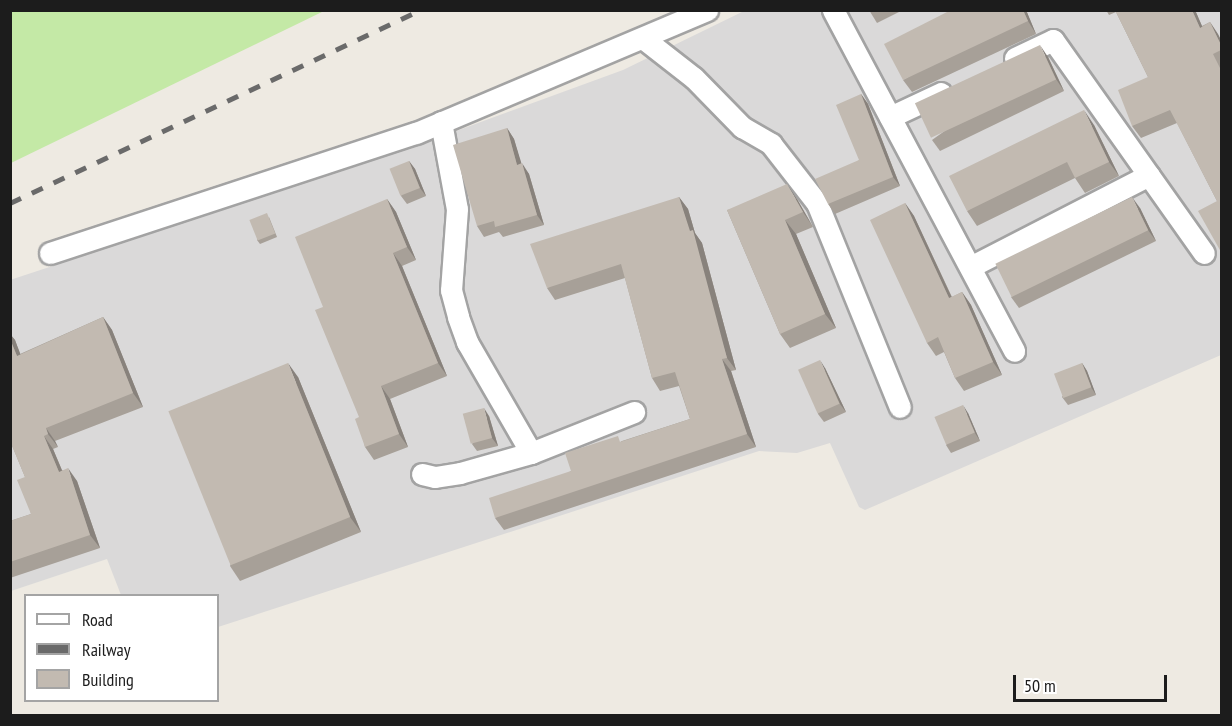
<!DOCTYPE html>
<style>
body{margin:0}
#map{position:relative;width:1232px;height:726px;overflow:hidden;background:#eeeae2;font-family:"PT Sans Narrow",sans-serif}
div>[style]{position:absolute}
.residential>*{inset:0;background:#dad9d9}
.grass>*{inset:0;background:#c4e9a6}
.roads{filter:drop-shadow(2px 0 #a3a3a3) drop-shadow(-2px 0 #a3a3a3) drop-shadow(0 2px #a3a3a3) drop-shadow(0 -2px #a3a3a3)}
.minor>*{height:21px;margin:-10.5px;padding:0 10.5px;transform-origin:10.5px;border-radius:10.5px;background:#fff}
.rail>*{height:4.5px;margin-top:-2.25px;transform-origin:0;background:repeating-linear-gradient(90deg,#6a6a6a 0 12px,transparent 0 24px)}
.wall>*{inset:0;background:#a7a098}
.shaded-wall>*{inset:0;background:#88827c}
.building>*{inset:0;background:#c2bab1;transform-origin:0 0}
span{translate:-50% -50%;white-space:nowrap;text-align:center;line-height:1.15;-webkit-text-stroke:4.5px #fff;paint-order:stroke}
.frame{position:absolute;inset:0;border:12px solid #1c1c1c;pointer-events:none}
.legend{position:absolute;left:24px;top:594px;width:195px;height:108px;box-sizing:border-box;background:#fff;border:2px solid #a4a4a4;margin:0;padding:8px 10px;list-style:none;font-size:18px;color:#1c1c1c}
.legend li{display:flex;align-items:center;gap:12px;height:30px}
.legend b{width:30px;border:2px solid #a4a4a4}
.scale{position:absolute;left:1013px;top:675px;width:154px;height:27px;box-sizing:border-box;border:3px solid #1c1c1c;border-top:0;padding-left:8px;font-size:18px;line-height:21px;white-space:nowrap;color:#1c1c1c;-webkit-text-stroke:4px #fff;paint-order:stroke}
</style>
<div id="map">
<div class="residential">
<div style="clip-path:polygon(744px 11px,1221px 11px,1221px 355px,865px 510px,859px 507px,830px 443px,797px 453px,759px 451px,218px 627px,218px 596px,121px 595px,107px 559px,11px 591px,10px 280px,399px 152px,623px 70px)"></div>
</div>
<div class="grass">
<div style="clip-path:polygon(11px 10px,324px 10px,324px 11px,11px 163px)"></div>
</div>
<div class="roads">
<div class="minor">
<div style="left:833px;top:10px;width:386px;rotate:62deg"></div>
<div style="left:644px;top:39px;width:63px;rotate:38deg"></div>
<div style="left:694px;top:78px;width:69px;rotate:45.6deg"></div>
<div style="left:742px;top:127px;width:34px;rotate:30deg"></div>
<div style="left:771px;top:144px;width:75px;rotate:52.1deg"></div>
<div style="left:817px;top:203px;width:220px;rotate:67.9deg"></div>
<div style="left:1015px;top:58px;width:42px;rotate:-25.3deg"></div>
<div style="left:1053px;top:40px;width:261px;rotate:54.7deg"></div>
<div style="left:890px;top:117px;width:56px;rotate:-25.2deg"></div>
<div style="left:441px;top:122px;width:88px;rotate:79.6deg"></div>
<div style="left:457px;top:209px;width:81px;rotate:94.2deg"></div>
<div style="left:451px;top:290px;width:28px;rotate:75deg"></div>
<div style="left:458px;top:317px;width:27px;rotate:70deg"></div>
<div style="left:467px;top:342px;width:128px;rotate:60deg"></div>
<div style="left:50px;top:253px;width:385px;rotate:-18.2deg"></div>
<div style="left:416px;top:133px;width:316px;rotate:-22.9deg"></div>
<div style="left:970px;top:267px;width:201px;rotate:-27.2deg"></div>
<div style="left:422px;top:474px;width:13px;rotate:13deg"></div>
<div style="left:435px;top:477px;width:25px;rotate:-9deg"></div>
<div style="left:460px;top:473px;width:74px;rotate:-15.7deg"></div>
<div style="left:531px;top:453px;width:111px;rotate:-21.7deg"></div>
</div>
</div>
<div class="rail">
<div style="left:10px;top:203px;width:454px;rotate:-25.2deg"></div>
</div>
<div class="wall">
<div style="clip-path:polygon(869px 10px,903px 10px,877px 23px)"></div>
<div style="clip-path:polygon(1026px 10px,1036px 34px,912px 92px,903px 80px)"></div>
<div style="clip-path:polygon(1106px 10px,1195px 10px,1202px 26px,1210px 22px,1221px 40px,1221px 252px,1217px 201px,1177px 123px,1141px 138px,1132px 126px,1148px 77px,1116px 12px,1109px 15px)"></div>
<div style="clip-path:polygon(1048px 57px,1064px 91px,940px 151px,932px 140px)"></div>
<div style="clip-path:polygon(861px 94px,868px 104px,900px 186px,835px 214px,828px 204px,859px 160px)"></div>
<div style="clip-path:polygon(1094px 125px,1119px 176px,1085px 193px,1075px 178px,977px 226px,967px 211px)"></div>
<div style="clip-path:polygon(507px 128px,514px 139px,521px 164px,529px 174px,544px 225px,503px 237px,499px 232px,484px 237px,477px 226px)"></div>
<div style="clip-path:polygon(409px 161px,415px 169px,426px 196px,407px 204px,401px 196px)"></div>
<div style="clip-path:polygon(679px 197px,688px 209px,695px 233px,702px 243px,736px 370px,731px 371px,756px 447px,504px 530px,495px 518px,571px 471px,622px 441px,690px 419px,679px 386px,660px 391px,652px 378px,625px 278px,555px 300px,547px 288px)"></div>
<div style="clip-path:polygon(387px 199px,396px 212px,416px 260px,402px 266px,447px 376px,390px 399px,408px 447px,374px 460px,365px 447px,359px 417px)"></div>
<div style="clip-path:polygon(797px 199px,813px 227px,796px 234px,836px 328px,790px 348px,780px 334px,727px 210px)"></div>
<div style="clip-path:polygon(905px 203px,914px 216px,952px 297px,962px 292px,971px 305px,1002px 375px,964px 391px,955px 378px,944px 352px,936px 356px,927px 343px)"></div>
<div style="clip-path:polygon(1140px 208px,1156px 241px,1019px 308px,1011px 297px)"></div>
<div style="clip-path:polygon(269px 217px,277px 237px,260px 244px,257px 240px)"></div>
<div style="clip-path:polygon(103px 317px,112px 330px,143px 407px,55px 441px,58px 447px,53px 449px,62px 470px,77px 481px,100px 548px,10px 578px,10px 521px,31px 514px,25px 477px,11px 443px,10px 444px,10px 334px,15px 340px,20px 354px)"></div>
<div style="clip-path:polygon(1082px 363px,1087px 371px,1096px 395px,1068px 405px,1062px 397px)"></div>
<div style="clip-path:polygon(825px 368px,846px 412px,824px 422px,818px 414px)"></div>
<div style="clip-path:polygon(298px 377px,361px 532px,240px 581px,230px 566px)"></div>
<div style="clip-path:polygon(968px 413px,980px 441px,951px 453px,946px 445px)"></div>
<div style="clip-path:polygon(489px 416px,498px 446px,477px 451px,472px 444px)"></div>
</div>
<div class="shaded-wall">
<div style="clip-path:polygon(1023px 10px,1026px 10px,1036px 34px,1028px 21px)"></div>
<div style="clip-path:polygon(1192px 10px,1195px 10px,1208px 40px,1200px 28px)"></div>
<div style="clip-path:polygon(1210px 22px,1218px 34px,1221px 40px,1221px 45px)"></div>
<div style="clip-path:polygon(1040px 45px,1048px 57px,1064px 91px,1056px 79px)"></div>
<div style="clip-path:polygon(861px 94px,868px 104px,900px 186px,893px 177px)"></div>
<div style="clip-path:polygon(1084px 110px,1094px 125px,1119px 176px,1109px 162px)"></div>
<div style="clip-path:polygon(507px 128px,514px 139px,525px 175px,517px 165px)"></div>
<div style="clip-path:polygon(409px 161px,415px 169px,426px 196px,420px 188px)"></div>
<div style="clip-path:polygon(522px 163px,529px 174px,544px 225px,537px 215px)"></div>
<div style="clip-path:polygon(787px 184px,797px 199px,813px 227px,803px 212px)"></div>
<div style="clip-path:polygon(679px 197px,688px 209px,695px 233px,702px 243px,736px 370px,727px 358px)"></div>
<div style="clip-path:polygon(1132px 197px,1140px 208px,1156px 241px,1148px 230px)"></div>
<div style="clip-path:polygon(387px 199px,396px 212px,416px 260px,407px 247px)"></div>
<div style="clip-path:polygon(905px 203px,914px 216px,958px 311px,949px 298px)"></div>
<div style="clip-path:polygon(785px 220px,796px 234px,836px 328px,825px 314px)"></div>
<div style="clip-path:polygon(393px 253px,402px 266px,447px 376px,438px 363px)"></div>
<div style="clip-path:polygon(962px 292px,971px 305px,1002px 375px,993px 362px)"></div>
<div style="clip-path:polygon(103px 317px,112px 330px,143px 407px,133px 393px)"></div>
<div style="clip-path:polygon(10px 334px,15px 340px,26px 369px,17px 356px,10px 339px)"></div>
<div style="clip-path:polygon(722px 359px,731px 371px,756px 447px,747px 434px)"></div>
<div style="clip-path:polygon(820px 360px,825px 368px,846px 412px,840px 404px)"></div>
<div style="clip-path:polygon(288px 363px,298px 377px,361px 532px,350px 517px)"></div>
<div style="clip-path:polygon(1082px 363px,1087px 371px,1096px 395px,1091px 387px)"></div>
<div style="clip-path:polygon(381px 386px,390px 399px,408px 447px,399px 434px)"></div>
<div style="clip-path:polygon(963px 405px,968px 413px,980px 441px,975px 433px)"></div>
<div style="clip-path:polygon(484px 408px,489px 416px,498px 446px,492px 438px)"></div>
<div style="clip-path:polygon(46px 428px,55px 441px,58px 447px,48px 434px)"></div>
<div style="clip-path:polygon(44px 436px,53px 449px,68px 485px,59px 472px)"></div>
<div style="clip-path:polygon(68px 468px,77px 481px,100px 548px,90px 535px)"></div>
</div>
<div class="building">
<div style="clip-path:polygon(951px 10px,1023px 10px,1028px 21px,903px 80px,884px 44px)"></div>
<div style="clip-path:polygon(1115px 10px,1192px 10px,1200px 28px,1210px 22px,1221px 45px,1221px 50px,1213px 54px,1221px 70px,1221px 252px,1198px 211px,1217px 201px,1170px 110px,1132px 126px,1118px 90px,1148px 77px)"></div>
<div style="left:1040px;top:45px;width:38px;height:138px;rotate:65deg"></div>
<div style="clip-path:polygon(861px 94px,893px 177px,828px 204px,815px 179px,859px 160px,836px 105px)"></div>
<div style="clip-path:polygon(1084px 110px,1109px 162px,1075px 178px,1067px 162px,967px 211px,949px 176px)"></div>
<div style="clip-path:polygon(507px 128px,517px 165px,522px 163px,537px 215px,495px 227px,494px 221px,477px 226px,453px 145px)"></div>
<div style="left:409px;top:161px;width:29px;height:21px;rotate:68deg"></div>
<div style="clip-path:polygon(787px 184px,803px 212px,785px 220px,825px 314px,780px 334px,727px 210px)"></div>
<div style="clip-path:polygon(679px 197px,690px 231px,693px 230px,727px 358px,722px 359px,747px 434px,495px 518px,489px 498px,571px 471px,565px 453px,618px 436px,620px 442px,690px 419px,675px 372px,652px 378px,621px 264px,547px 288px,530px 244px)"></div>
<div style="left:1132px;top:197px;width:37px;height:152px;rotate:64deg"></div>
<div style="clip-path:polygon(387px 199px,407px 247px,393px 253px,438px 363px,381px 386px,399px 434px,365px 447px,355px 419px,359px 417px,315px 310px,323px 307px,295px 237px)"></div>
<div style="clip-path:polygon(905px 203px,949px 298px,962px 292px,993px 362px,955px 378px,938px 337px,927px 343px,870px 220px)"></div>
<div style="left:267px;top:213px;width:22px;height:19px;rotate:68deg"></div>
<div style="clip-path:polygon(103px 317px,133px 393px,46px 428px,48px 434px,44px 436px,59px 472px,68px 468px,90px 535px,10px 562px,10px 521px,31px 514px,17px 480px,25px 477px,10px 441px,10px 339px,17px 356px)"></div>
<div style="left:820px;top:360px;width:48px;height:24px;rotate:66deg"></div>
<div style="left:288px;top:363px;width:166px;height:129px;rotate:68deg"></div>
<div style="left:1082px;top:363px;width:26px;height:30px;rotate:69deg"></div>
<div style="left:963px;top:405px;width:30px;height:31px;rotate:67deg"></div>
<div style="left:484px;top:408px;width:31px;height:22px;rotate:75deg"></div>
</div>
<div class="frame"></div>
<ul class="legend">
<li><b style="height:8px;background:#fff"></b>Road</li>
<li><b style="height:8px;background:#6a6a6a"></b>Railway</li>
<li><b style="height:16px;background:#c2bab1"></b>Building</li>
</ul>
<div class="scale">50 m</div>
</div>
